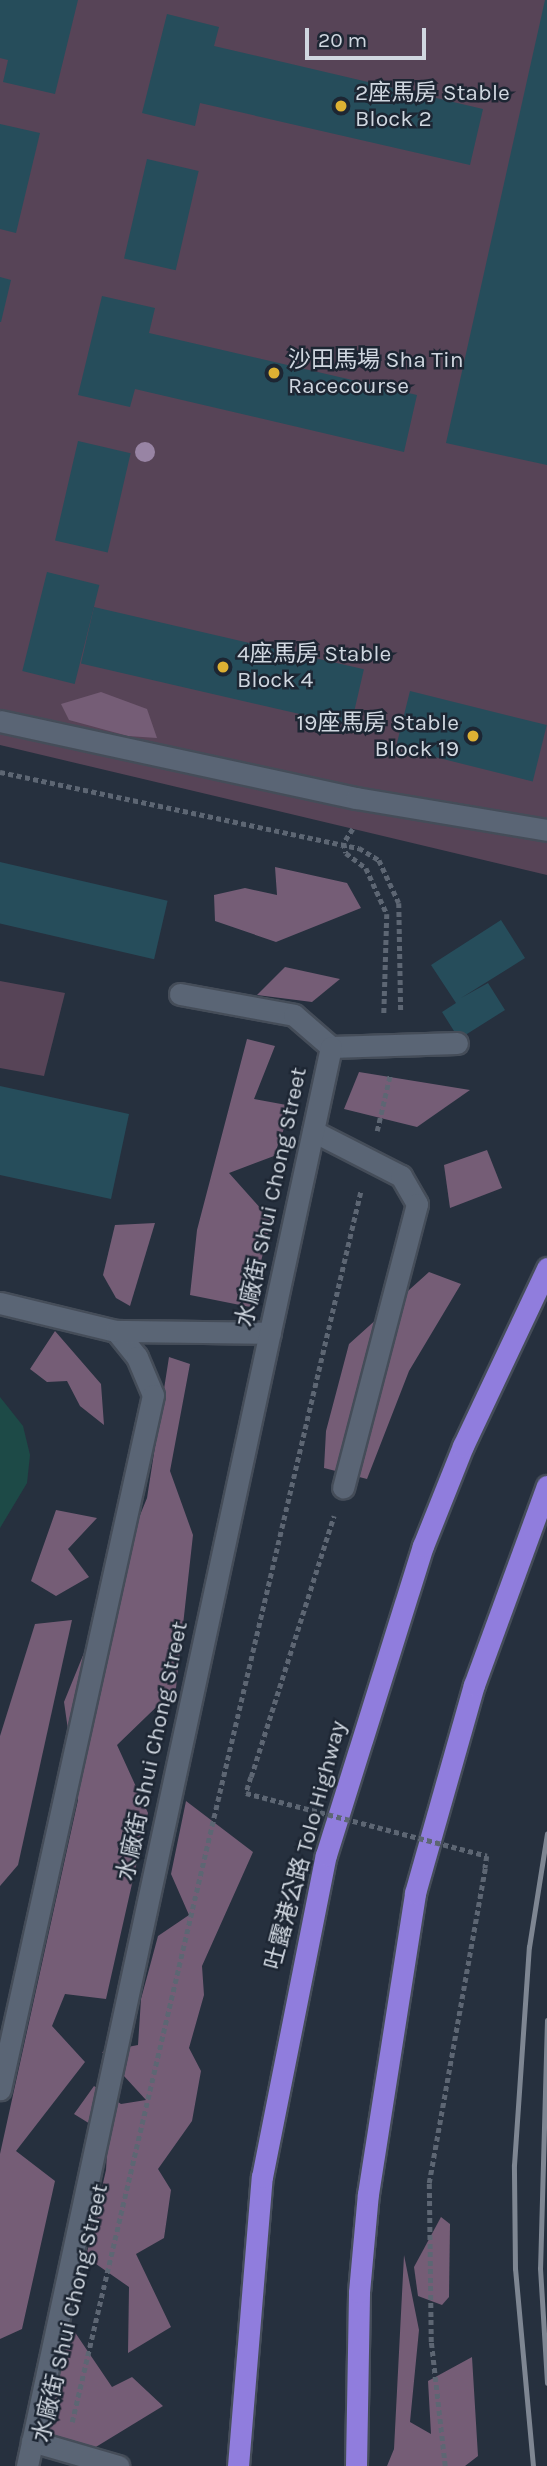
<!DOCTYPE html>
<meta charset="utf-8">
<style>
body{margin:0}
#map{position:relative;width:547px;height:2466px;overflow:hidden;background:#26303e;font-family:Karla,"Noto Sans TC",sans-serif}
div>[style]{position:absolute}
.green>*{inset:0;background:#574457}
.forest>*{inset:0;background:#755d76}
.water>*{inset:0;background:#1d4a47}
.building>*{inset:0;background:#264d5b;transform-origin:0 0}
.path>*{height:4.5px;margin-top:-2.25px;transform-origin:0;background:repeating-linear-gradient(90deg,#5d6673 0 5px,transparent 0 8.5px)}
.roads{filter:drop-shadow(2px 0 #454d59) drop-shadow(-2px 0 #454d59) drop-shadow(0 2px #454d59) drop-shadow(0 -2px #454d59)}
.lane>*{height:21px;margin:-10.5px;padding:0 10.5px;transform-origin:10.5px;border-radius:10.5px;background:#5a6575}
.street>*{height:21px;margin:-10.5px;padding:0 10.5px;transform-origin:10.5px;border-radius:10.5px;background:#5a6575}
.highway>*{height:21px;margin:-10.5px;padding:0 10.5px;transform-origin:10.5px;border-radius:10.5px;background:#907ddd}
.rail>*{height:5px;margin:-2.5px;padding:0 2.5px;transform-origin:2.5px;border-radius:2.5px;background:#7e8692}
.path-bridge>*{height:4.5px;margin-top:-2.25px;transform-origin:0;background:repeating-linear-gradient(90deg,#5d6673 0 5px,transparent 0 8.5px)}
.trees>*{width:20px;height:20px;margin:-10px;border-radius:50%;background:#9884a4}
.dots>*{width:19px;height:19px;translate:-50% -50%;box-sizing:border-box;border:4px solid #1d2633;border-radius:50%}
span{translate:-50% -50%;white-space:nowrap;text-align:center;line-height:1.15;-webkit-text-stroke:5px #1d2633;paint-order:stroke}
.poi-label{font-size:23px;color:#d0d7e0}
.left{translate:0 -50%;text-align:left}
.right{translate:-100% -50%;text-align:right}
.street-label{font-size:23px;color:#d0d7e0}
.scale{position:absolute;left:305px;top:28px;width:121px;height:32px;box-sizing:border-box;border:4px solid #d0d7e0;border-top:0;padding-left:9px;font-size:21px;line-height:24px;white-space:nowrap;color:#d0d7e0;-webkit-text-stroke:5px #1d2633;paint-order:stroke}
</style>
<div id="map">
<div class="green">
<div style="clip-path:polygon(0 0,547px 0,547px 875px,0 745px)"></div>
<div style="clip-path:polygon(0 981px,65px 993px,44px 1076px,0 1068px)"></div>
</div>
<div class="forest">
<div style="clip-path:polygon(101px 692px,147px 709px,157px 738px,128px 736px,69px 720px,61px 704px)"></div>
<div style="clip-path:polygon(275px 867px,347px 883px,361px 908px,276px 942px,215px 921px,214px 895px,245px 888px,277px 895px)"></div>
<div style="clip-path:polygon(285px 967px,340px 979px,312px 1002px,257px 995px)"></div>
<div style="clip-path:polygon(247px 1039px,275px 1046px,254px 1099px,292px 1106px,274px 1156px,229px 1173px,271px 1220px,250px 1307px,190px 1295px,197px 1230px)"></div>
<div style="clip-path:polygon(359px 1072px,470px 1090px,417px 1127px,344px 1109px)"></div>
<div style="clip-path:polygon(487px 1150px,502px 1188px,450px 1208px,444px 1165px)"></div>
<div style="clip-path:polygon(155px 1223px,130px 1306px,116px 1298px,103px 1275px,115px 1225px)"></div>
<div style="clip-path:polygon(429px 1272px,461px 1284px,409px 1371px,367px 1479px,324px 1468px,326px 1431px,349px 1344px)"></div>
<div style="clip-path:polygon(55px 1331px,101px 1384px,104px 1425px,80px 1406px,67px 1381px,47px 1382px,30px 1369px)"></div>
<div style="clip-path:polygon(169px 1357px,190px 1364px,170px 1471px,193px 1535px,176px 1688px,117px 1745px,148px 1813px,106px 1999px,65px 1994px,52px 2026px,85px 2062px,16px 2151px,55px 2181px,22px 2329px,0 2339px,0 2154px,78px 1800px,64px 1702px,147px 1498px)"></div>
<div style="clip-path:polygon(56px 1510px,97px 1518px,68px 1549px,89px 1577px,56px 1596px,31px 1581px)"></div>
<div style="clip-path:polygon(72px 1620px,18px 1865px,0 1886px,0 1736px,35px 1624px)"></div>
<div style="clip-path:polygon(186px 1801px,253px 1852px,202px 1966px,204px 1995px,189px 2048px,201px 2071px,192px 2121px,158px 2169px,171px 2190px,164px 2238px,136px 2254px,171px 2327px,128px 2353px,129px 2287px,86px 2257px,106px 2170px,108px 2135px,74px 2114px,94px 2086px,121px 2104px,146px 2100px,102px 2052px,138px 2045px,141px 1999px,158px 1936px,189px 1915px,171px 1874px)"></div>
<div style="clip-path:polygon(441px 2217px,450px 2224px,449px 2297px,442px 2305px,418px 2296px,414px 2267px)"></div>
<div style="clip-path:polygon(404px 2255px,419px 2330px,410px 2422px,431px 2434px,428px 2381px,472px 2357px,478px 2456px,465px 2466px,387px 2466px,394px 2449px)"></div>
<div style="clip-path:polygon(70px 2325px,112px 2387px,132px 2377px,163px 2406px,86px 2453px,43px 2439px)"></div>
</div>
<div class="water">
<div style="clip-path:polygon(0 1397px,23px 1426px,30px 1455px,27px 1483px,0 1528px)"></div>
</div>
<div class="building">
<div style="clip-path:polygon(0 0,78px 0,55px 94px,3px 82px,8px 60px,0 58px)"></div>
<div style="clip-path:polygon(545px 0,547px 0,547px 465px,446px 443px)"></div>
<div style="clip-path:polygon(167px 14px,219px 27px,214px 46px,483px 109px,470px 165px,200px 103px,195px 126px,142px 113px)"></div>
<div style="clip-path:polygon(0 124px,40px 133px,16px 233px,0 229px)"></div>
<div style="left:147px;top:159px;width:53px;height:102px;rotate:13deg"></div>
<div style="clip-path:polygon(0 277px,11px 280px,1px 322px,0 322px)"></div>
<div style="clip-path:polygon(102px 296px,155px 308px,149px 333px,417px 395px,404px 452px,135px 389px,130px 407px,78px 395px)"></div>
<div style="left:78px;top:441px;width:54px;height:102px;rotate:13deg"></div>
<div style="left:47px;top:572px;width:54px;height:102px;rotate:14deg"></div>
<div style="left:94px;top:607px;width:277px;height:58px;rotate:13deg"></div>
<div style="left:410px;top:691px;width:141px;height:58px;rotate:14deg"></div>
<div style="left:0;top:862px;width:172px;height:60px;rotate:13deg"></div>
<div style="clip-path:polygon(501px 920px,525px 958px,461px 998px,488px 983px,505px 1010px,459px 1039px,442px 1012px,456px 1003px,431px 965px)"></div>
<div style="clip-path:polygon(0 1086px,129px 1114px,111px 1199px,0 1175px)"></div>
</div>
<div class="path">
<div style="left:0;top:772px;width:367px;rotate:12deg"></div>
<div style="left:359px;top:848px;width:23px;rotate:31deg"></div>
<div style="left:379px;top:860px;width:47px;rotate:65.1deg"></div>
<div style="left:399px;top:903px;width:110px;rotate:89deg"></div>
<div style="left:353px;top:829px;width:17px;rotate:123deg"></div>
<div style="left:344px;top:843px;width:10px;rotate:79deg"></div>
<div style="left:346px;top:853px;width:25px;rotate:37deg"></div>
<div style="left:366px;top:868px;width:51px;rotate:65.5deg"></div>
<div style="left:387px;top:914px;width:101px;rotate:91.7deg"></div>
<div style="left:377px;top:1131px;width:57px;rotate:-76.9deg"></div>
<div style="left:251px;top:1777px;width:274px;rotate:-72.4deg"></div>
<div style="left:72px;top:2422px;width:1265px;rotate:-76.8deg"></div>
<div style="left:445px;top:2466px;width:125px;rotate:-96.4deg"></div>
<div style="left:431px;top:2342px;width:159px;rotate:-90.7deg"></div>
<div style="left:429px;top:2183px;width:320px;rotate:-79.9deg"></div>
</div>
<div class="roads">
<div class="lane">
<div style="left:0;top:721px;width:364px;rotate:12.2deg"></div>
<div style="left:356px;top:798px;width:194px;rotate:9.5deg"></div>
<div style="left:180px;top:994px;width:116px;rotate:10.4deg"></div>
<div style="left:294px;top:1015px;width:49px;rotate:40.9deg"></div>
<div style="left:331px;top:1047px;width:126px;rotate:-1.8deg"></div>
<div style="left:0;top:1303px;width:119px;rotate:13.6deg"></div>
<div style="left:116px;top:1331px;width:33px;rotate:51deg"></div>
<div style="left:137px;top:1357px;width:41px;rotate:67.2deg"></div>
<div style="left:153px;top:1395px;width:711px;rotate:102.43deg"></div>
<div style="left:116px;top:1331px;width:154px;rotate:0.7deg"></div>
<div style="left:32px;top:2441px;width:90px;rotate:16.2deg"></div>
</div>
<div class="street">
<div style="left:313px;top:1131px;width:99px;rotate:27.1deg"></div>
<div style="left:401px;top:1176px;width:32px;rotate:60deg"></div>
<div style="left:417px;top:1204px;width:293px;rotate:104.6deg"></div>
<div style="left:27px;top:2466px;width:1451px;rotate:-77.91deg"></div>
</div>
<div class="highway">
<div style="left:238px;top:2466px;width:290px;rotate:-85.3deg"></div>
<div style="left:262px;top:2177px;width:328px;rotate:-78.8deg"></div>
<div style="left:326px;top:1855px;width:324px;rotate:-72.6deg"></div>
<div style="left:423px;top:1546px;width:108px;rotate:-68.2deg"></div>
<div style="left:463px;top:1446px;width:197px;rotate:-64.7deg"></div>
<div style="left:356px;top:2466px;width:174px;rotate:-89deg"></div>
<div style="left:359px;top:2292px;width:98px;rotate:-84.8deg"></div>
<div style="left:368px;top:2194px;width:305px;rotate:-81.1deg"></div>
<div style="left:415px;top:1893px;width:216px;rotate:-74.2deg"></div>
<div style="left:474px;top:1685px;width:212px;rotate:-69.9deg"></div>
</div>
</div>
<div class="rail">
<div style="left:547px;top:2020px;width:248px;rotate:91.6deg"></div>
<div style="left:540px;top:2268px;width:115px;rotate:86.5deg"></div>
<div style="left:533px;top:2466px;width:198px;rotate:-95.2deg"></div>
<div style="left:515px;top:2269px;width:104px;rotate:-90.6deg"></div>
<div style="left:514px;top:2165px;width:219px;rotate:-86.1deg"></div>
<div style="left:529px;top:1947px;width:115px;rotate:-81deg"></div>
</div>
<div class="path-bridge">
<div style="left:251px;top:1777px;width:17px;rotate:107deg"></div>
<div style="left:246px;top:1793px;width:249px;rotate:14.6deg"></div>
<div style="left:487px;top:1856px;width:12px;rotate:99deg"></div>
</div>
<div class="trees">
<div style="left:145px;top:452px"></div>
</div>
<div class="dots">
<div style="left:341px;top:106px;background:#ddb133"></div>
<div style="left:274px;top:373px;background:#ddb133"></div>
<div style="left:223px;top:667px;background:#ddb133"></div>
<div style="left:473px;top:736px;background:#ddb133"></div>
</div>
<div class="poi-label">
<span class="left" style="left:355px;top:106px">2座馬房 Stable<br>Block 2</span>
<span class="left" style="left:288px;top:373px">沙田馬場 Sha Tin<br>Racecourse</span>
<span class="left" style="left:237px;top:667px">4座馬房 Stable<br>Block 4</span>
<span class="right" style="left:459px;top:736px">19座馬房 Stable<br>Block 19</span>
</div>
<div class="street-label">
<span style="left:272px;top:1197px;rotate:-78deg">水廠街 Shui Chong Street</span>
<span style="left:153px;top:1751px;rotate:-78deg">水廠街 Shui Chong Street</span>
<span style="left:306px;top:1845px;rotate:-75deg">吐露港公路 Tolo Highway</span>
<span style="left:71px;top:2313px;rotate:-77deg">水廠街 Shui Chong Street</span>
</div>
<div class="scale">20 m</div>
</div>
